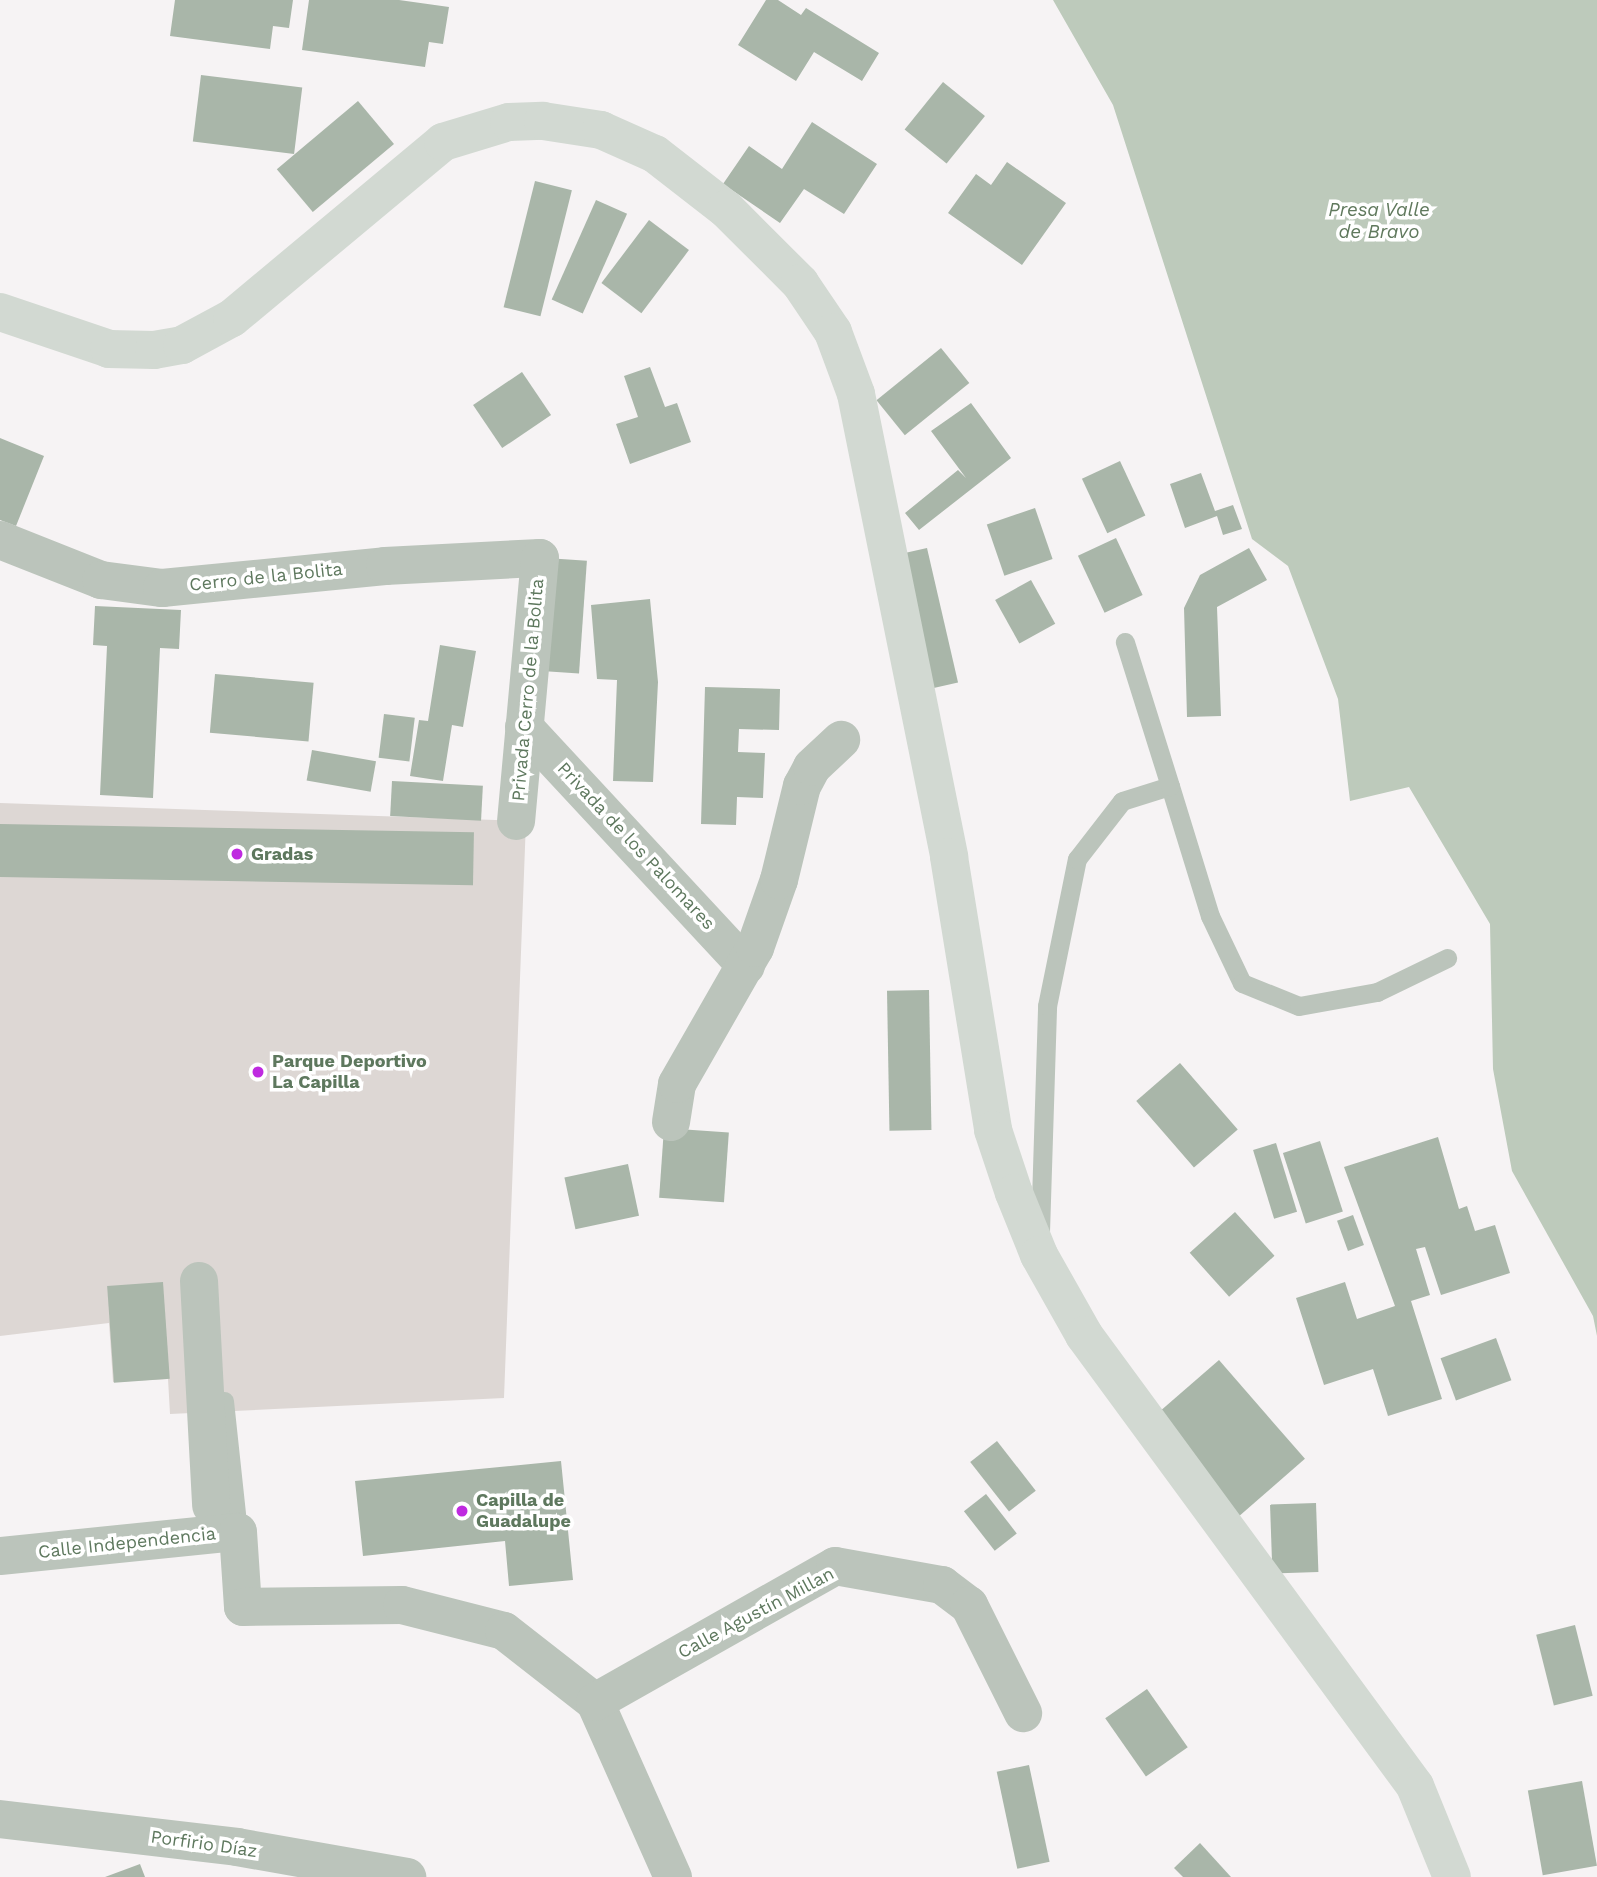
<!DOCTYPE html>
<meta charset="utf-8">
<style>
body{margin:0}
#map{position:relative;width:1597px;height:1877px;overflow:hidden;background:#f6f3f4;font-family:"Work Sans",sans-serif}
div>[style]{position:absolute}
.green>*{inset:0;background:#ddd7d4}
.water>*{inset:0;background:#bdcabb}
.building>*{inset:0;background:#a9b6a9;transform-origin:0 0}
.service>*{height:19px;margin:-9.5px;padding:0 9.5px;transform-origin:9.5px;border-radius:9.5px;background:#bbc4bb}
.minor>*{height:38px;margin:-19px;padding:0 19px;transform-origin:19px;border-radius:19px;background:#bbc4bb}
.secondary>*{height:38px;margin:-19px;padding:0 19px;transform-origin:19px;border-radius:19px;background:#d2d9d2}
.dots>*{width:19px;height:19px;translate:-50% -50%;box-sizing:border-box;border:4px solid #fff;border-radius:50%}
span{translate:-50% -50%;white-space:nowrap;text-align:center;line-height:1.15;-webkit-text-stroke:7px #fff;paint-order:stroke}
.street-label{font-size:18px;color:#5e785e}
.poi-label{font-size:18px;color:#5e785e;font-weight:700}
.left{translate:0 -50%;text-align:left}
.water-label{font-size:19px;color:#60795d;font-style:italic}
</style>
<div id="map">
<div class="green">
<div style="clip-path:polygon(0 803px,526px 821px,504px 1398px,170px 1414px,168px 1379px,113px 1382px,109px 1323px,0 1336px)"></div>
</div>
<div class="water">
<div style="clip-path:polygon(1053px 0,1597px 0,1597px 1336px,1593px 1316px,1512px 1171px,1493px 1069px,1490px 924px,1409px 787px,1350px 801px,1338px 699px,1288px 566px,1252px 539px,1113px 105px)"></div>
</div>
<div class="building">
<div style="clip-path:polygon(175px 0,293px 0,289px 28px,273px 26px,270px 49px,170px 36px)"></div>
<div style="clip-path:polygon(309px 0,399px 0,449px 7px,443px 44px,429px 42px,425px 67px,302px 50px)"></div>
<div style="clip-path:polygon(766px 0,778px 0,801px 15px,806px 8px,879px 53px,862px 81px,814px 52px,796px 81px,738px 45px)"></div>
<div style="left:201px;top:75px;width:102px;height:67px;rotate:7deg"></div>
<div style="left:943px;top:82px;width:54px;height:61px;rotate:39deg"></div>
<div style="left:358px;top:101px;width:56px;height:106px;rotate:50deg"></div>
<div style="clip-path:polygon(812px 122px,877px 164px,844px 214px,804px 189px,780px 223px,723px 184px,749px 146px,782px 169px)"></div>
<div style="clip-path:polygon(1007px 162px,1066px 203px,1022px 265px,948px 213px,976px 174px,991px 185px)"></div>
<div style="left:535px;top:181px;width:38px;height:130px;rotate:14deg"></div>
<div style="left:596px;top:200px;width:34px;height:109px;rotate:24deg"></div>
<div style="left:649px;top:220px;width:50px;height:79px;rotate:37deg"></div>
<div style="left:941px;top:348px;width:45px;height:83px;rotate:51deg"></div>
<div style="clip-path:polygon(650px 367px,665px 407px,677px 403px,691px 442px,630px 464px,616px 424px,638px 417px,624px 376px)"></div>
<div style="left:522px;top:372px;width:52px;height:59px;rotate:56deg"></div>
<div style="clip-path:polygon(971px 403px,1011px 458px,919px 530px,905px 513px,958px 470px,966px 478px,931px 431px)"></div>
<div style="clip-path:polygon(0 438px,44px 456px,16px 526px,0 520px)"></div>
<div style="left:1120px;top:461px;width:60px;height:42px;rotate:65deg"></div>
<div style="clip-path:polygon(1201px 473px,1215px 511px,1233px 505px,1242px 529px,1223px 535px,1217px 516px,1185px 528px,1170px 484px)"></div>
<div style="left:1035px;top:508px;width:54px;height:51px;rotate:71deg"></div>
<div style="left:1116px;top:538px;width:63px;height:42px;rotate:65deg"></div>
<div style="left:927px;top:548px;width:138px;height:25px;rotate:77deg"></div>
<div style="clip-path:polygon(1249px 548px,1267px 580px,1217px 607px,1221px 716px,1187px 717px,1184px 608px,1200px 575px)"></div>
<div style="left:546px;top:558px;width:41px;height:113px;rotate:4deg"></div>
<div style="left:1031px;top:580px;width:50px;height:41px;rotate:61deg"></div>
<div style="clip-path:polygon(650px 599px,658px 682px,653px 782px,613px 781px,617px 680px,597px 679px,591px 605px)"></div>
<div style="clip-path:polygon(95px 606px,181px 610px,179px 649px,160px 648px,153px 798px,100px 795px,107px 646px,93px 645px)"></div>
<div style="clip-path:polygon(440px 645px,476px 651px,463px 727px,452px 725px,443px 781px,410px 776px,419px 720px,428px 721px)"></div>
<div style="left:215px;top:674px;width:99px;height:59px;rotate:5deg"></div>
<div style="clip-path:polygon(705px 687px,780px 689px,779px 730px,739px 729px,738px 752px,765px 753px,763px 798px,737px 797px,736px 825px,701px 824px)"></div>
<div style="left:384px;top:714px;width:31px;height:44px;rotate:7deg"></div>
<div style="left:312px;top:750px;width:65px;height:31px;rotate:10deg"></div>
<div style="left:392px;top:781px;width:91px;height:35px;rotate:3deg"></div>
<div style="left:0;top:824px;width:474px;height:53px;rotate:1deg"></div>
<div style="left:929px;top:990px;width:140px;height:42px;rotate:89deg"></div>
<div style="left:1180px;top:1063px;width:88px;height:58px;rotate:49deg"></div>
<div style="left:664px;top:1128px;width:65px;height:70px;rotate:4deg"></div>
<div style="clip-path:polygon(1438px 1137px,1459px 1209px,1467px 1206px,1475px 1231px,1495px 1225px,1510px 1273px,1441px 1295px,1425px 1247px,1416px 1249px,1430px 1295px,1411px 1301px,1442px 1399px,1388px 1416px,1373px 1369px,1324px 1385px,1296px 1298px,1345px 1282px,1357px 1319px,1395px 1306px,1344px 1167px)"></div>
<div style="left:1320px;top:1141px;width:74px;height:39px;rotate:72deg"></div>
<div style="left:1276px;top:1143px;width:72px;height:24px;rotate:73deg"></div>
<div style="left:628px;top:1164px;width:53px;height:65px;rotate:78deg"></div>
<div style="left:1235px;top:1212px;width:59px;height:61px;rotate:48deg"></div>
<div style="left:1353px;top:1215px;width:32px;height:17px;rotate:70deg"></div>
<div style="left:163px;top:1282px;width:97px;height:56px;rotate:86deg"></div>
<div style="left:1496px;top:1338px;width:45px;height:59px;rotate:70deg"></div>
<div style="left:1219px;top:1360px;width:131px;height:92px;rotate:49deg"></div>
<div style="left:997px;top:1441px;width:63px;height:34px;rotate:52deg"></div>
<div style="clip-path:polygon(561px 1461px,573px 1580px,509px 1586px,505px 1541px,363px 1556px,355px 1481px)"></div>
<div style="left:986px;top:1494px;width:50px;height:28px;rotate:52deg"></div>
<div style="left:1316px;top:1503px;width:69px;height:46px;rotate:88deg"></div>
<div style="left:1575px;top:1625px;width:73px;height:40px;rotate:76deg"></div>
<div style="left:1147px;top:1689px;width:71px;height:51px;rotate:55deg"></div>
<div style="left:1029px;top:1765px;width:99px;height:33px;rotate:78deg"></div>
<div style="left:1582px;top:1781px;width:86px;height:55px;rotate:80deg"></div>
<div style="clip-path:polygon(1200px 1843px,1231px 1877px,1183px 1877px,1174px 1868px)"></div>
<div style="clip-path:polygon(140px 1864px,145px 1877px,105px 1877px)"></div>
</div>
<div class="service">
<div style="left:1170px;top:786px;width:136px;rotate:72.9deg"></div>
<div style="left:1210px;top:916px;width:74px;rotate:64.5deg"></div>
<div style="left:1242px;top:983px;width:61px;rotate:22deg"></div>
<div style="left:1299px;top:1006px;width:79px;rotate:-10.2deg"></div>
<div style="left:1377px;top:992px;width:78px;rotate:-25.9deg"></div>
<div style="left:1040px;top:1232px;width:226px;rotate:-88.2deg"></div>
<div style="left:1047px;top:1006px;width:150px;rotate:-78.5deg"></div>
<div style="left:1077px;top:859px;width:73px;rotate:-52.2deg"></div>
<div style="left:1122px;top:801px;width:50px;rotate:-17.4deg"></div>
<div style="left:1170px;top:786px;width:151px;rotate:-107.4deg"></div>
<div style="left:224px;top:1401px;width:132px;rotate:83.9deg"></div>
</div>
<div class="minor">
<div style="left:0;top:540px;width:109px;rotate:21.6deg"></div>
<div style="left:101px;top:580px;width:62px;rotate:7.5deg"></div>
<div style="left:162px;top:588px;width:224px;rotate:-5.6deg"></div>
<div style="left:385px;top:566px;width:155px;rotate:-3deg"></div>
<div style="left:540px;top:558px;width:264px;rotate:95.2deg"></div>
<div style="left:524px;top:727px;width:326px;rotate:47.1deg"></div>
<div style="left:671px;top:1122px;width:38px;rotate:-81deg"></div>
<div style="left:677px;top:1084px;width:157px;rotate:-60.2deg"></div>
<div style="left:755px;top:948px;width:72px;rotate:-70.6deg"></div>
<div style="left:779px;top:880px;width:97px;rotate:-76.3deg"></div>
<div style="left:802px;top:786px;width:21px;rotate:-62deg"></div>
<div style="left:812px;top:767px;width:40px;rotate:-43deg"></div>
<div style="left:199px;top:1281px;width:225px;rotate:86.9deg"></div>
<div style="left:0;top:1556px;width:239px;rotate:-5.8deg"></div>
<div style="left:238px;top:1532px;width:75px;rotate:86.2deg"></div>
<div style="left:243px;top:1607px;width:159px;rotate:-0.7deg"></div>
<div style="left:402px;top:1605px;width:105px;rotate:14.3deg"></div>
<div style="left:504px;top:1631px;width:115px;rotate:38deg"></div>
<div style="left:595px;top:1702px;width:192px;rotate:66deg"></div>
<div style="left:595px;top:1702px;width:276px;rotate:-29.5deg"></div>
<div style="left:835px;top:1566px;width:109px;rotate:10.1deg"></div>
<div style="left:942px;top:1585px;width:34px;rotate:37deg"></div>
<div style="left:969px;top:1605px;width:121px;rotate:63.4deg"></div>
<div style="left:0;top:1819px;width:239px;rotate:6.7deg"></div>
<div style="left:237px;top:1847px;width:173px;rotate:10deg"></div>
</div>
<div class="secondary">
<div style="left:0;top:312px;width:115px;rotate:18.7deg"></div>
<div style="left:109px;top:349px;width:45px;rotate:1.3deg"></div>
<div style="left:154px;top:350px;width:28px;rotate:-10deg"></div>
<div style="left:182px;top:345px;width:57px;rotate:-28.4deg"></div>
<div style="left:232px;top:318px;width:275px;rotate:-39.8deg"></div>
<div style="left:443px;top:142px;width:69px;rotate:-16.9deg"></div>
<div style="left:509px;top:122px;width:34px;rotate:-2deg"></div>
<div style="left:543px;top:121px;width:59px;rotate:8.8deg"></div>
<div style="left:601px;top:130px;width:59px;rotate:24deg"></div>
<div style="left:655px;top:154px;width:90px;rotate:37.8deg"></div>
<div style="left:726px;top:209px;width:105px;rotate:45deg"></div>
<div style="left:800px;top:283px;width:59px;rotate:56deg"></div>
<div style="left:833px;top:332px;width:66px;rotate:69.6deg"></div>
<div style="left:856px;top:394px;width:472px;rotate:78.6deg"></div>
<div style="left:949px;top:857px;width:277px;rotate:80.8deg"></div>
<div style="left:993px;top:1130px;width:66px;rotate:71.6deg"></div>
<div style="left:1014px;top:1193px;width:67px;rotate:68deg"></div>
<div style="left:1039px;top:1255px;width:92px;rotate:60.6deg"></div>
<div style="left:1084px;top:1335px;width:559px;rotate:53.72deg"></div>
<div style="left:1415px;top:1786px;width:98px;rotate:67.9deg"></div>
</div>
<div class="dots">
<div style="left:237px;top:854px;background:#bf2ae0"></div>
<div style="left:258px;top:1072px;background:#bf2ae0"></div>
<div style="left:462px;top:1511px;background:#bf2ae0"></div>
</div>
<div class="street-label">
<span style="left:266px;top:577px;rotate:-6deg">Cerro de la Bolita</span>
<span style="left:528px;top:690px;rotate:-85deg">Privada Cerro de la Bolita</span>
<span style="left:636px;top:846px;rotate:47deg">Privada de los Palomares</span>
<span style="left:127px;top:1543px;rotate:-6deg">Calle Independencia</span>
<span style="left:756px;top:1613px;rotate:-28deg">Calle Agustín Millan</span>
<span style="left:204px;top:1844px;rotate:8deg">Porfirio Díaz</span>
</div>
<div class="poi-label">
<span class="left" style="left:251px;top:854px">Gradas</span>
<span class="left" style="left:272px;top:1072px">Parque Deportivo<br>La Capilla</span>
<span class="left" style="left:476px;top:1511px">Capilla de<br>Guadalupe</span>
</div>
<div class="water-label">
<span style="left:1379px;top:221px">Presa Valle<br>de Bravo</span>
</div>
</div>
